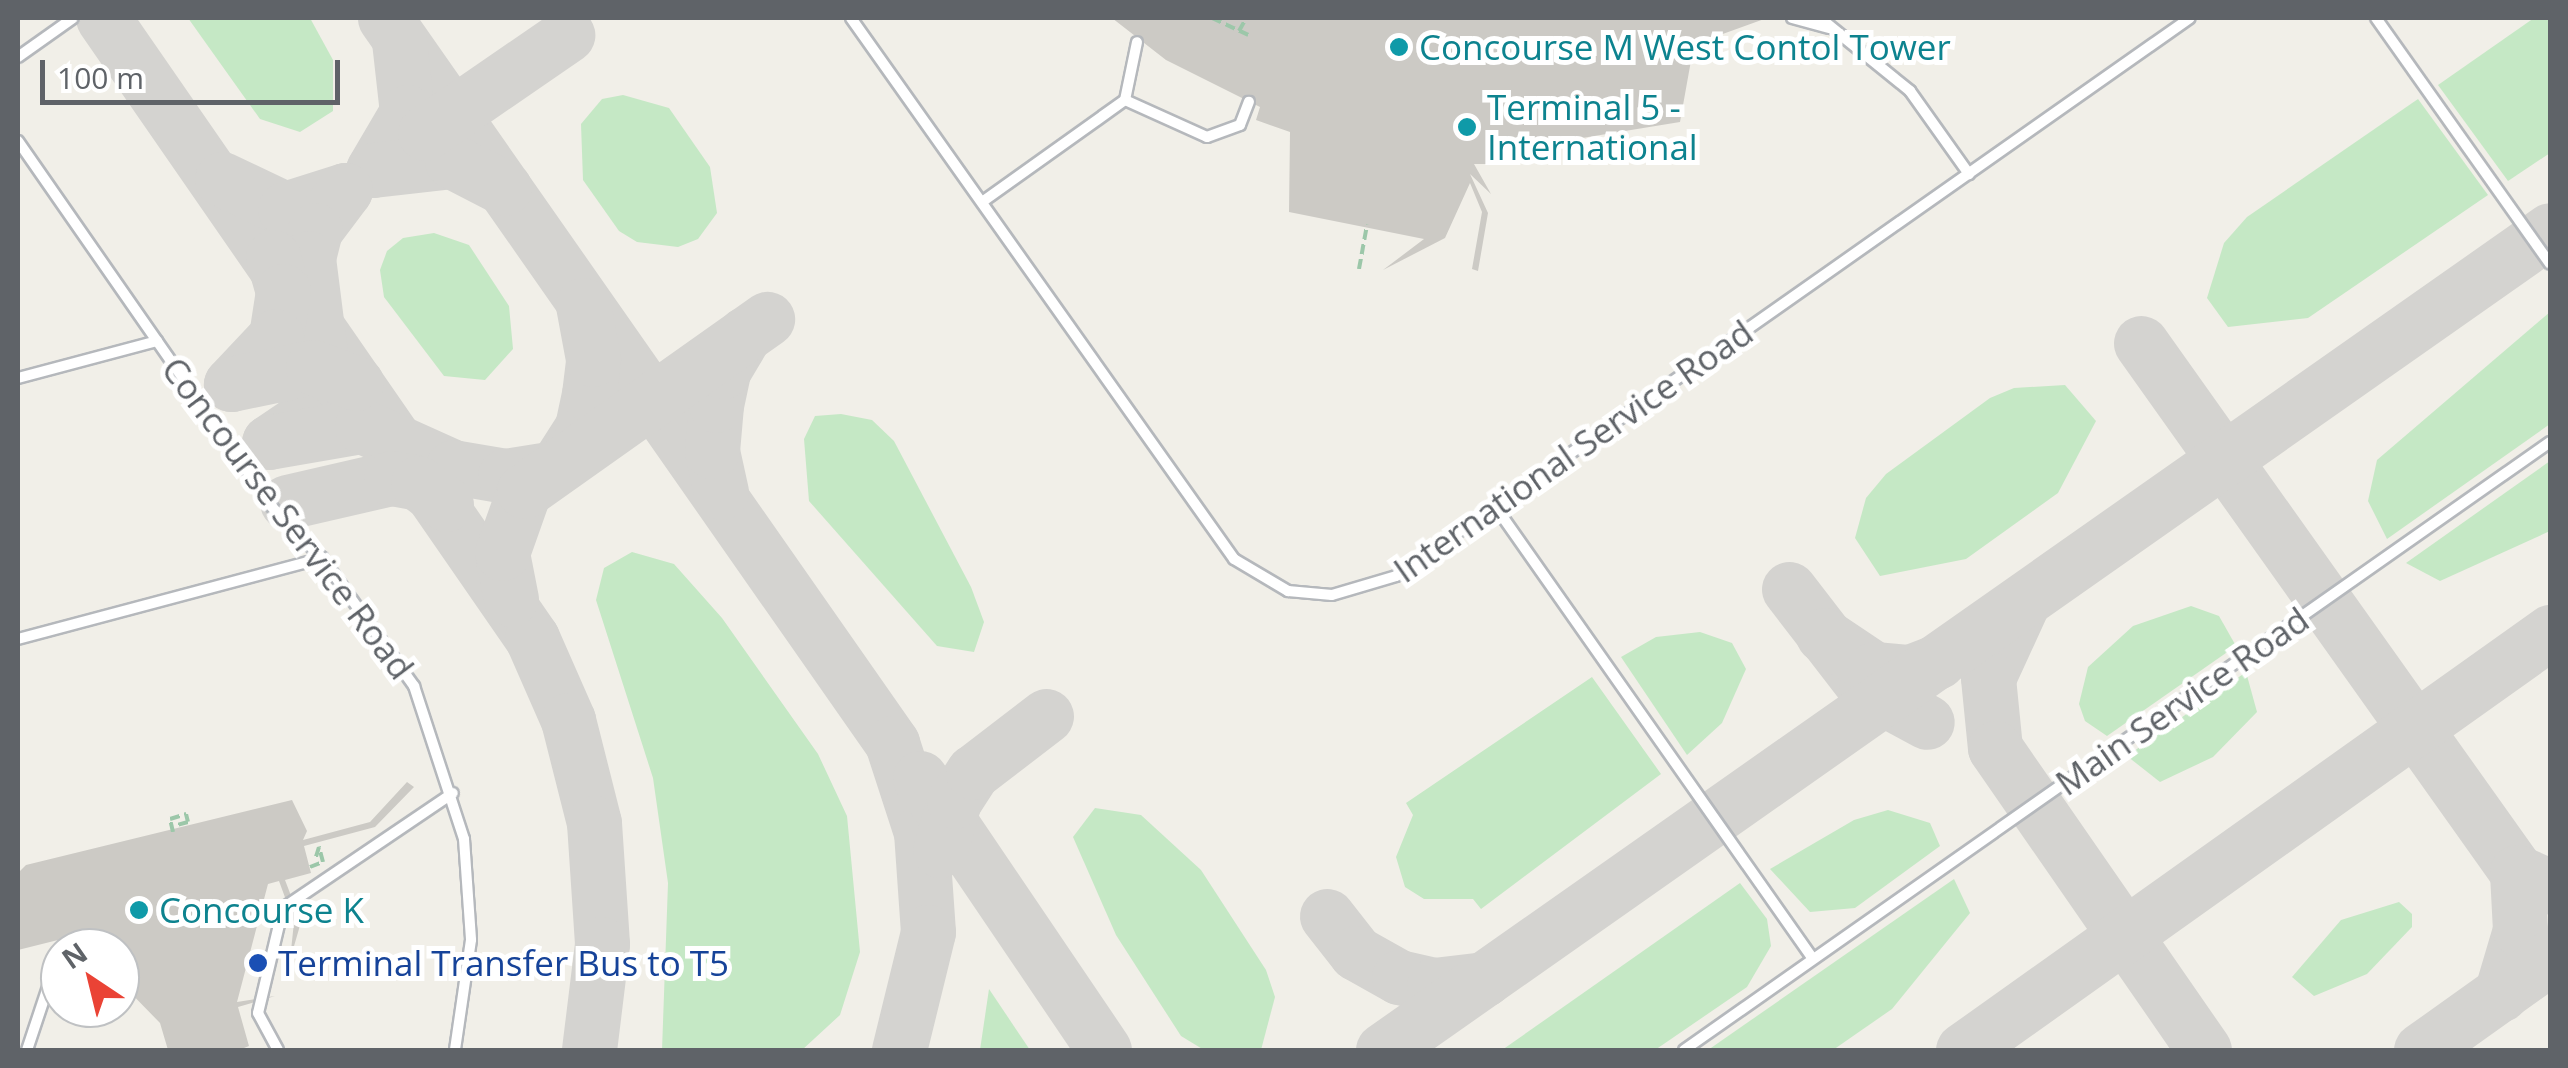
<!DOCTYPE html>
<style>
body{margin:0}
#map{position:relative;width:2568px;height:1068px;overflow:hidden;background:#f1efe8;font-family:"Open Sans",sans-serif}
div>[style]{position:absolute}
.green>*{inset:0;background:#c5e8c5}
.taxiway>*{height:55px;margin:-27.5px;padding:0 27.5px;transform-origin:27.5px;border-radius:27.5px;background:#d4d3d0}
.building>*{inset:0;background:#cccac5}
.path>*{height:4px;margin-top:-2px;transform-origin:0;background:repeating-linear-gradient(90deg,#9cc7a9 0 10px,transparent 0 15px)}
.roads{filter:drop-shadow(2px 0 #b5b8bc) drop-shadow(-2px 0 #b5b8bc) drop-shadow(0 2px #b5b8bc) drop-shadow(0 -2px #b5b8bc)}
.service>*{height:10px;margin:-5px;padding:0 5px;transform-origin:5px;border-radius:5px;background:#fff}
.dots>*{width:28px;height:28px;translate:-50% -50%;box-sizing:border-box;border:5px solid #fff;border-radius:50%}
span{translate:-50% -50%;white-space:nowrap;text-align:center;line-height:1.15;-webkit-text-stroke:10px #fff;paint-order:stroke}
.culture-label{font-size:35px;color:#0d838f}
.left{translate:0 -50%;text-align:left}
.street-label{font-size:35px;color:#5f6368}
.transit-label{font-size:35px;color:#164399}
.frame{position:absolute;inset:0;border:20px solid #5f6368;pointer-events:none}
.north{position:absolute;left:40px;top:928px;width:100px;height:100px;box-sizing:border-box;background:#fff;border:2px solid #bfc1c3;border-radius:50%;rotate:325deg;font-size:28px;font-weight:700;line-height:40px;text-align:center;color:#5f6368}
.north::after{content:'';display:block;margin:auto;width:35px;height:45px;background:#ea4335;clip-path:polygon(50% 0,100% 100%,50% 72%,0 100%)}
.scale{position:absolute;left:40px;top:60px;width:300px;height:45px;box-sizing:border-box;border:5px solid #5f6368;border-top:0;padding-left:12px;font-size:30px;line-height:35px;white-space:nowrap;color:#5f6368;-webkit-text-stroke:8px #fff;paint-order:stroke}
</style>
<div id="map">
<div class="green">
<div style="clip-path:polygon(188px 18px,310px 18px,333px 60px,333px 111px,300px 132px,260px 119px)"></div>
<div style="clip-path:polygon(2534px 18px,2550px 18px,2550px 153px,2508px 181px,2438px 85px)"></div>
<div style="clip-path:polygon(623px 95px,669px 108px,710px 167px,717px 213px,698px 239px,678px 247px,637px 242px,619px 231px,583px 180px,581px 124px,602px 99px)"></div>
<div style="clip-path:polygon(2418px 99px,2488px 195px,2308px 318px,2228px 327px,2207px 298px,2224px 243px,2247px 217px)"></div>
<div style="clip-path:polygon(434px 233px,469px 245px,509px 306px,513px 349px,485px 380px,444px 376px,384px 297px,380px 270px,387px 251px,403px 238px)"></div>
<div style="clip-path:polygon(2550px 312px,2550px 424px,2387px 539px,2368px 501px,2377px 460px)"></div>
<div style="clip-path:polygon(2065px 385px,2096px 421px,2058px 493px,1966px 559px,1880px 576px,1855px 538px,1866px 498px,1886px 474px,1990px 398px,2014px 388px)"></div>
<div style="clip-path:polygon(841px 414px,872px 420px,894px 441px,971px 587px,984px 622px,974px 652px,937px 646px,809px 501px,804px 439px,815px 416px)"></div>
<div style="clip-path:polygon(2550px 461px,2550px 531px,2440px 581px,2406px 563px)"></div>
<div style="clip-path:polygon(632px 552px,674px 564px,722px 618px,818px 754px,847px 816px,860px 952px,840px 1015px,802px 1050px,662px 1050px,668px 883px,653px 778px,596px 600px,604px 568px)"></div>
<div style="clip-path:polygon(2191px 606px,2219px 616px,2236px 646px,2107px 736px,2085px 721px,2079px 704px,2088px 667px,2133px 626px)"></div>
<div style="clip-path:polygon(1700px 632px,1732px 643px,1746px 669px,1722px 723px,1687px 755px,1621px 657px,1656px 637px)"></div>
<div style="clip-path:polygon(2246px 672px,2257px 712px,2213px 757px,2160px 782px,2127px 756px)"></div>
<div style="clip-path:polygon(1592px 677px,1661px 774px,1481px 909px,1473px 899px,1424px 899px,1405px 887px,1396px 857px,1413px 815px,1406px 803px)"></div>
<div style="clip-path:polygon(1095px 808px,1141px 815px,1201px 870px,1266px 970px,1275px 997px,1261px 1050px,1204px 1050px,1181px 1036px,1116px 935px,1073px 837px)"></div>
<div style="clip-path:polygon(1888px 810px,1930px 823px,1940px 846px,1855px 908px,1810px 912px,1770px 869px,1854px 820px)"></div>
<div style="clip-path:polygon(1954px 879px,1970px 913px,1892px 1009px,1833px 1050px,1708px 1050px)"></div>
<div style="clip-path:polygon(1740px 883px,1767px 919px,1771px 946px,1747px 987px,1655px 1050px,1502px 1050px)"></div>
<div style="clip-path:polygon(2399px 902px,2412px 914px,2412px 927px,2367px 974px,2314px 996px,2292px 977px,2341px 920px)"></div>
<div style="clip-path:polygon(989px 989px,1030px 1050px,980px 1050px)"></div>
</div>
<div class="taxiway">
<div style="left:103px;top:18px;width:754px;rotate:55.32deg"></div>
<div style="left:532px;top:638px;width:90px;rotate:66.3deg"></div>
<div style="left:568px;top:720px;width:106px;rotate:75.8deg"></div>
<div style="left:594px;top:823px;width:121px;rotate:86.2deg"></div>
<div style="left:602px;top:944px;width:107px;rotate:97deg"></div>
<div style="left:385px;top:18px;width:885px;rotate:55.03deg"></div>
<div style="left:892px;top:743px;width:94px;rotate:72deg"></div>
<div style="left:921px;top:832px;width:100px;rotate:86deg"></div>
<div style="left:928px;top:932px;width:122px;rotate:103.8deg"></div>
<div style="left:399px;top:41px;width:71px;rotate:83.6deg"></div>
<div style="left:407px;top:112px;width:67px;rotate:120.4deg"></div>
<div style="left:373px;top:170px;width:80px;rotate:-6.5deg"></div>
<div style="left:452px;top:161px;width:59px;rotate:27.4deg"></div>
<div style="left:425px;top:133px;width:173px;rotate:-34.6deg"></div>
<div style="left:222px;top:179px;width:70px;rotate:25.5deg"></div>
<div style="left:285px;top:209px;width:63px;rotate:-17.6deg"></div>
<div style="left:345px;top:190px;width:50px;rotate:126.9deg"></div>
<div style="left:315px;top:230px;width:29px;rotate:104deg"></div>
<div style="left:308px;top:258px;width:120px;rotate:82.8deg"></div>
<div style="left:323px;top:377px;width:50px;rotate:117.6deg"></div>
<div style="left:300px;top:421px;width:37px;rotate:146deg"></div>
<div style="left:269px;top:442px;width:94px;rotate:-9.8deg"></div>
<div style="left:362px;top:426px;width:100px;rotate:24.3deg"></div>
<div style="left:453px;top:467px;width:53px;rotate:9.8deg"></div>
<div style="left:505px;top:476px;width:45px;rotate:-9deg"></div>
<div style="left:273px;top:257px;width:35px;rotate:74deg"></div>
<div style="left:283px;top:291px;width:46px;rotate:98.8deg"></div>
<div style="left:276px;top:336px;width:66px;rotate:133.2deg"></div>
<div style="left:231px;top:384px;width:84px;rotate:-11.7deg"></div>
<div style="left:313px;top:367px;width:46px;rotate:20.4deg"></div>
<div style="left:2141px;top:343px;width:649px;rotate:54.6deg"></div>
<div style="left:2517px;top:872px;width:36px;rotate:24deg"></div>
<div style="left:559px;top:463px;width:43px;rotate:-57.4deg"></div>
<div style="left:582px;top:427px;width:34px;rotate:-78deg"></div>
<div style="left:589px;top:394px;width:35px;rotate:-83deg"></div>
<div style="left:593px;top:359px;width:55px;rotate:-100.5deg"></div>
<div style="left:721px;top:492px;width:42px;rotate:-102.4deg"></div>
<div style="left:712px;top:451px;width:46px;rotate:-85deg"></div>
<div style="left:716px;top:405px;width:35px;rotate:-78deg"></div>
<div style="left:723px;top:371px;width:43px;rotate:-59.3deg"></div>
<div style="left:287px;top:502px;width:107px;rotate:-13deg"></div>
<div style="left:391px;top:478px;width:27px;rotate:10deg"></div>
<div style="left:418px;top:483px;width:35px;rotate:37deg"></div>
<div style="left:1789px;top:589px;width:126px;rotate:52.4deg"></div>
<div style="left:1866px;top:689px;width:69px;rotate:28.4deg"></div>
<div style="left:511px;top:599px;width:47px;rotate:-101.1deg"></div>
<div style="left:502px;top:553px;width:66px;rotate:-70.5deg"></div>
<div style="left:524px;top:491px;width:298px;rotate:-35.3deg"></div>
<div style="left:2021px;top:606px;width:79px;rotate:114.6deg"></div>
<div style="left:1988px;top:678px;width:70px;rotate:84.3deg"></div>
<div style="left:1995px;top:748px;width:367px;rotate:55.3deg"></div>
<div style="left:1823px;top:635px;width:61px;rotate:33.7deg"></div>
<div style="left:1874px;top:669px;width:36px;rotate:5deg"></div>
<div style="left:1910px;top:672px;width:30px;rotate:-21deg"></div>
<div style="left:920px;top:778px;width:328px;rotate:55.9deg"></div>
<div style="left:940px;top:850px;width:51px;rotate:-74.1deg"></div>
<div style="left:954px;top:801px;width:35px;rotate:-57deg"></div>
<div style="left:973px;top:772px;width:92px;rotate:-37.5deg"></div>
<div style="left:1327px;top:916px;width:47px;rotate:51.9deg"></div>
<div style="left:1356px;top:953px;width:49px;rotate:29.2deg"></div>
<div style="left:1399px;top:977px;width:36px;rotate:13deg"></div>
<div style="left:1434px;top:985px;width:51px;rotate:-6.7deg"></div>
<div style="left:2501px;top:994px;width:67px;rotate:-73.5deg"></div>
<div style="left:2520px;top:930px;width:58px;rotate:-93deg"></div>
<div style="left:1383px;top:1050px;width:1426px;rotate:-35.09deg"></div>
<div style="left:1963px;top:1050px;width:721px;rotate:-35.45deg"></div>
<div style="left:2421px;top:1050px;width:158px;rotate:-35.5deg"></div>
</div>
<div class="building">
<div style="clip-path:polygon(1112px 18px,1767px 18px,1695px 44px,1704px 55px,1692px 55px,1680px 122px,1508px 150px,1508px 164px,1474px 164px,1491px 194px,1470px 174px,1488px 213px,1478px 271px,1472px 269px,1482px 212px,1470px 183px,1445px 238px,1383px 270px,1424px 239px,1289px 212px,1290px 132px,1256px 120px,1260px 107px,1166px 60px)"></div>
<div style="clip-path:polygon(407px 782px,414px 787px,375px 827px,304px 846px,311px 873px,285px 880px,301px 922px,290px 960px,294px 922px,279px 881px,268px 884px,237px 1002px,275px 996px,238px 1007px,249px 1046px,239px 1050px,168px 1050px,160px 1023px,120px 982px,120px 948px,86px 948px,79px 940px,70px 948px,74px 936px,18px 950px,18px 873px,26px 865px,292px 800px,307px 831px,303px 840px,370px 822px)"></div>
</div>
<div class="path">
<div style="left:1212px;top:18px;width:40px;rotate:25deg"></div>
<div style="left:1239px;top:31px;width:13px;rotate:-61deg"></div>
<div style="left:1359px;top:269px;width:45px;rotate:-79.7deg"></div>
<div style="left:173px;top:832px;width:13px;rotate:-103deg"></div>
<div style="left:170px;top:819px;width:17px;rotate:-17deg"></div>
<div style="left:186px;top:814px;width:8px;rotate:76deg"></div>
<div style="left:188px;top:822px;width:11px;rotate:165deg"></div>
<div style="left:310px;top:867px;width:14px;rotate:-21deg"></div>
<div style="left:323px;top:862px;width:16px;rotate:-105deg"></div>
<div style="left:319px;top:847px;width:14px;rotate:107deg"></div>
<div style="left:120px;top:990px;width:2px;rotate:63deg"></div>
<div style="left:120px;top:1000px;width:13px;rotate:-39deg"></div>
</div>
<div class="roads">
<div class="service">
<div style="left:851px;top:18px;width:663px;rotate:54.7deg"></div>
<div style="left:1234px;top:559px;width:63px;rotate:30.7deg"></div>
<div style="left:1288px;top:591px;width:44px;rotate:5.2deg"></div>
<div style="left:1332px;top:595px;width:67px;rotate:-16.5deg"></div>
<div style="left:1396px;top:576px;width:970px;rotate:-35.1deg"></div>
<div style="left:1792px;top:18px;width:39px;rotate:15deg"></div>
<div style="left:1820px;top:18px;width:116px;rotate:39deg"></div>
<div style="left:1910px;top:91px;width:102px;rotate:54.6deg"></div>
<div style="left:2376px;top:18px;width:301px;rotate:54.7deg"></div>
<div style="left:18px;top:57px;width:67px;rotate:-35.3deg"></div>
<div style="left:1125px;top:100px;width:90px;rotate:24.3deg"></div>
<div style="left:1207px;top:137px;width:35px;rotate:-20deg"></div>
<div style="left:1240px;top:125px;width:25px;rotate:-69deg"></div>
<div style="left:18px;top:141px;width:446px;rotate:55.2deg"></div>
<div style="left:272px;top:507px;width:71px;rotate:45.6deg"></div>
<div style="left:322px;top:558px;width:158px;rotate:54.3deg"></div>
<div style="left:414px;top:686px;width:161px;rotate:71.9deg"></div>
<div style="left:464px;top:839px;width:101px;rotate:86deg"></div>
<div style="left:471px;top:940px;width:111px;rotate:98.3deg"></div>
<div style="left:982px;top:202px;width:176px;rotate:-35.5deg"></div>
<div style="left:1125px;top:100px;width:59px;rotate:-78.3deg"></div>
<div style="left:18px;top:378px;width:144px;rotate:-14.9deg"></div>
<div style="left:1495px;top:506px;width:553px;rotate:54.93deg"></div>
<div style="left:18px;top:639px;width:315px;rotate:-14.9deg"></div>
<div style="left:27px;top:1050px;width:104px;rotate:-71.6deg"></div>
<div style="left:278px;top:1050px;width:42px;rotate:-118.4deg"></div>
<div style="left:258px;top:1013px;width:108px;rotate:-76.6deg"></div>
<div style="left:283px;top:908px;width:205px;rotate:-34.1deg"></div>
<div style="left:1684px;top:1050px;width:1058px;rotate:-35.07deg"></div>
</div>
</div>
<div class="dots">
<div style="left:1399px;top:47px;background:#0f9aa8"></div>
<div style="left:1467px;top:127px;background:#0f9aa8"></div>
<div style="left:139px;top:910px;background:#0f9aa8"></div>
<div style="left:258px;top:963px;background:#1a4fb4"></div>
</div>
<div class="culture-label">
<span class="left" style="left:1419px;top:47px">Concourse M West Contol Tower</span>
<span class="left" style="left:1487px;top:127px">Terminal 5 -<br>International</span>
<span class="left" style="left:159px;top:910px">Concourse K</span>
</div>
<div class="street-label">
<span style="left:1573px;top:451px;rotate:-35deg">International Service Road</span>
<span style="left:288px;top:518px;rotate:53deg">Concourse Service Road</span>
<span style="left:2182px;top:701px;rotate:-35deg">Main Service Road</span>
</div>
<div class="transit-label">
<span class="left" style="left:278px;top:963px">Terminal Transfer Bus to T5</span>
</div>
<div class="frame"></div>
<div class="north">N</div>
<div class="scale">100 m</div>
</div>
